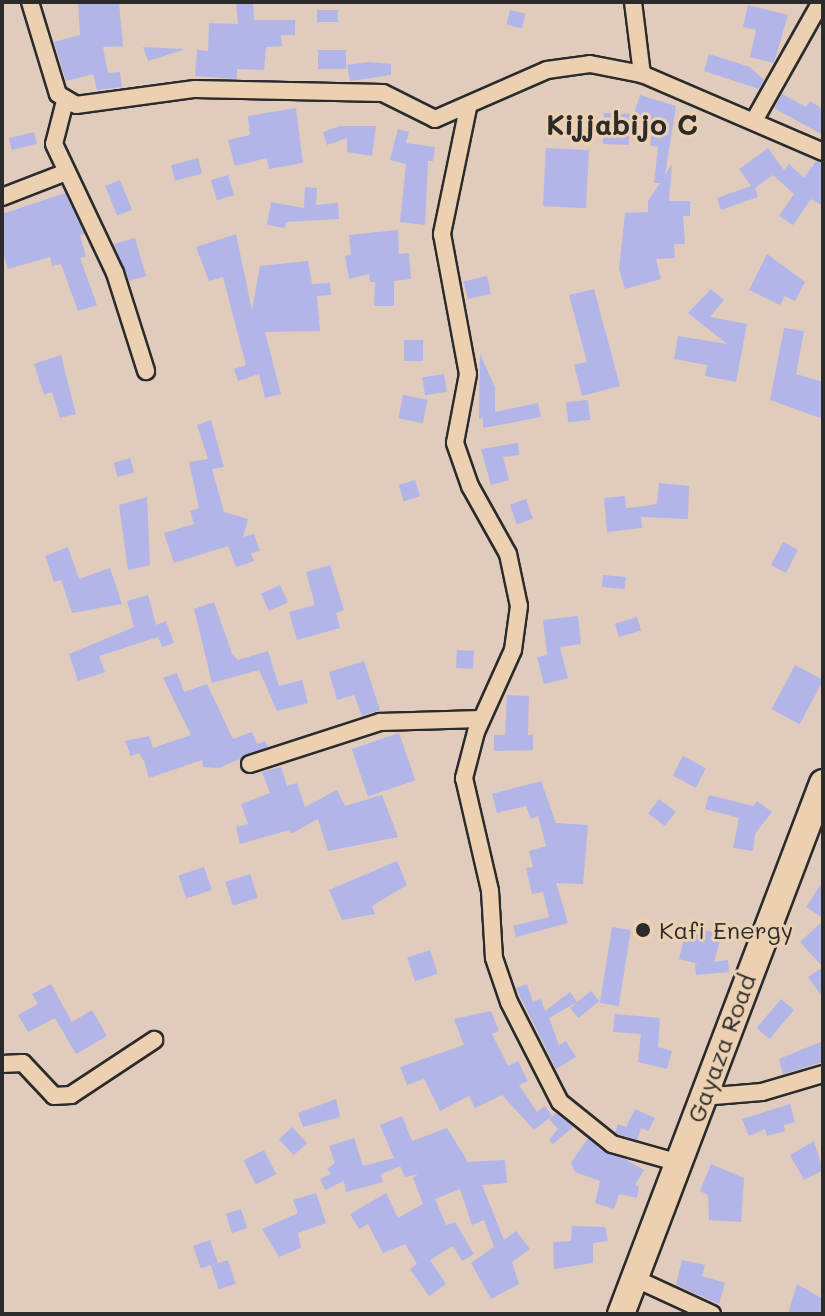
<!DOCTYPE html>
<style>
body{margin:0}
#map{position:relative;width:825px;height:1316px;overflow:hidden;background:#e0cbbd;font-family:Mali,sans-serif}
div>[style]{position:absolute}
.building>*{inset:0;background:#b2b5e7;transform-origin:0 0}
.roads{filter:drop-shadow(2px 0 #2b2b2b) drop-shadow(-2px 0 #2b2b2b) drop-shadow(0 2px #2b2b2b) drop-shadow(0 -2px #2b2b2b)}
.street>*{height:16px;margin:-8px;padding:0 8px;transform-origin:8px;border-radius:8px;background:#ebd0b2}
.primary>*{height:26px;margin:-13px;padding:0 13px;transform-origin:13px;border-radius:13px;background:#ebd0b2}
.dots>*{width:22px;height:22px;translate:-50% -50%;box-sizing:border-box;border:4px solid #ebd0b2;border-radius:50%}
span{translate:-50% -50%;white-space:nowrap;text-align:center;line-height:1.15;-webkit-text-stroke:6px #ebd0b2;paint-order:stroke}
.poi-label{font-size:24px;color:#2b2b2b}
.left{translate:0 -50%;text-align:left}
.street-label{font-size:24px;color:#2b2b2b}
.quarter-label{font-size:28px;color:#2b2b2b;font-weight:700}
.frame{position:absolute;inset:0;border:4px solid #2b2b2b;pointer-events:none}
</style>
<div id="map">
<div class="building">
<div style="clip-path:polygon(78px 2px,119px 2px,123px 46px,103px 47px,108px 73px,120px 72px,122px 87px,97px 90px,93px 74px,66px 81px,54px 42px,80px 35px)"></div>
<div style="clip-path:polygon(236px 2px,253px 2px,254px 20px,295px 20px,295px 35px,281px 35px,282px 46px,266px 47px,264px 70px,237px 69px,237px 79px,195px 76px,197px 50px,208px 51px,209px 23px,238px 24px)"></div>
<div style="clip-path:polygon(748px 5px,788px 15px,774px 63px,750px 57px,756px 30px,743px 27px)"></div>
<div style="left:338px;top:10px;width:12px;height:21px;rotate:90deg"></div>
<div style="left:510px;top:10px;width:16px;height:15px;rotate:14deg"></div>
<div style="clip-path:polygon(143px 47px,183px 49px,183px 50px,148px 61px)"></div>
<div style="left:318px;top:50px;width:28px;height:19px"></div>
<div style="clip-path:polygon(709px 54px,750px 67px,764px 80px,759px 89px,704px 71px)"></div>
<div style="clip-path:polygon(369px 62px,391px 64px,391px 75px,350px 81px,347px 65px)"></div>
<div style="clip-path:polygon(782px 94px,806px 107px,810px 101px,823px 109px,823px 135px,774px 108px)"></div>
<div style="clip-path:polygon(640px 95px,676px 106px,665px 175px,672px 164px,669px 201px,690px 201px,690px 216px,683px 216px,685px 244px,674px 244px,675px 258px,656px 259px,661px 279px,625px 289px,619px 269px,625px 213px,648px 212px,648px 201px,660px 183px,654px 183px,658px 147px,650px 145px,653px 123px,633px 117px)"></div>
<div style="clip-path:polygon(296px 108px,303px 163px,269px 169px,267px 158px,235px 166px,228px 140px,250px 135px,248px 116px)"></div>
<div style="left:604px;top:113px;width:26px;height:31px;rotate:2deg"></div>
<div style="clip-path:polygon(340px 126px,376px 126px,372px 156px,347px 152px,347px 138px,327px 145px,323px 132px)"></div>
<div style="clip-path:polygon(398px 129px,409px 132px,406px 143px,435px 147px,433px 161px,428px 161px,425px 225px,400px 222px,406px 164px,390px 160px)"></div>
<div style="left:34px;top:132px;width:12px;height:26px;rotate:76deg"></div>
<div style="left:546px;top:148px;width:43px;height:58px;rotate:3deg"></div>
<div style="clip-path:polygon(768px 148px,784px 170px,789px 164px,804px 178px,816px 161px,823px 163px,823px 206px,811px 199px,793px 225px,779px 216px,794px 194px,773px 175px,755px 188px,758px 197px,721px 210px,717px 198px,751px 186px,739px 169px)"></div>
<div style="left:198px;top:158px;width:16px;height:28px;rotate:75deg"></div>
<div style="left:228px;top:175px;width:21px;height:18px;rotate:73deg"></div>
<div style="left:120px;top:180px;width:32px;height:16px;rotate:68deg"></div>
<div style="clip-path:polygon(305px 187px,317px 188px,316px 205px,338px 203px,339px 219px,286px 222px,285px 228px,267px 225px,271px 202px,304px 208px)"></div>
<div style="clip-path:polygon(65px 193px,85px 234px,80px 235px,86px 257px,80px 258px,97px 305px,78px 311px,61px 264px,52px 266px,50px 257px,8px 269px,2px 248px,2px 214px)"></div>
<div style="clip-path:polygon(398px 230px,399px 254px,409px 253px,411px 279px,394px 281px,394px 306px,374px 306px,375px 282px,370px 282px,369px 274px,349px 279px,345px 256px,351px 255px,349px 235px)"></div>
<div style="clip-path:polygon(236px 234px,252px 310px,260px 266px,308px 261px,312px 284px,330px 283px,331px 295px,317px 296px,320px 331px,265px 332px,281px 394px,265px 398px,259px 374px,238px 381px,234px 369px,246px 365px,223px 277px,209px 281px,196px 247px)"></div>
<div style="clip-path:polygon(135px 238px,146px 276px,129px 281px,114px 244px)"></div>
<div style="clip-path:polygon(767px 254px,805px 282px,795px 301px,785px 296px,780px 305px,749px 290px)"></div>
<div style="left:487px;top:276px;width:18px;height:24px;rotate:77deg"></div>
<div style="clip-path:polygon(594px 289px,620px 386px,582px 396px,574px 365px,587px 362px,569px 295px)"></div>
<div style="clip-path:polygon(711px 289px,724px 300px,710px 317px,747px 324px,736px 382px,705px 376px,707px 365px,674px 359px,678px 336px,727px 344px,688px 313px)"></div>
<div style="clip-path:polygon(784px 328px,804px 331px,796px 374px,823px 382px,823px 419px,770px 400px)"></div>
<div style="left:423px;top:340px;width:21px;height:19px;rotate:90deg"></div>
<div style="clip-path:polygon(480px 354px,495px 387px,495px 412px,538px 403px,541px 417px,483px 428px,483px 418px,479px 419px)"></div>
<div style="clip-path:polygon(61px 355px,76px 414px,60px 418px,52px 392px,44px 395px,34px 364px)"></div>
<div style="left:444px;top:374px;width:18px;height:22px;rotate:81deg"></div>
<div style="left:403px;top:395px;width:25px;height:24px;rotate:11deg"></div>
<div style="left:588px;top:400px;width:20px;height:22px;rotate:84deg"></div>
<div style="clip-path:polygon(211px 420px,224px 467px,212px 469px,224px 512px,248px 519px,243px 537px,254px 534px,260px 551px,251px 553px,254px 561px,236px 567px,228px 546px,174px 563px,164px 533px,194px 524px,190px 511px,199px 508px,189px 462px,208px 459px,197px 425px)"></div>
<div style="clip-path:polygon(518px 443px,519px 455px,503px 457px,509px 480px,491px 485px,481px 449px)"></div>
<div style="left:130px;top:458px;width:15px;height:17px;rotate:74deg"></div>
<div style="left:415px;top:480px;width:17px;height:17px;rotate:73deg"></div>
<div style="clip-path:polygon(659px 483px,689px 486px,688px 519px,641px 517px,642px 528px,607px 532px,604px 498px,625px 496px,626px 508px,652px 505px,657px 503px)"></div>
<div style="clip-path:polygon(147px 497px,150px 565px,128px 570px,119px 505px)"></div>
<div style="left:526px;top:499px;width:21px;height:17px;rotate:71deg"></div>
<div style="left:783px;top:542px;width:17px;height:26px;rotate:28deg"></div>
<div style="clip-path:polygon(68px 547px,79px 579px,110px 568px,122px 604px,72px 613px,61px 580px,54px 582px,45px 556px)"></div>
<div style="clip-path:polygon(330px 565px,344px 610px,336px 613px,340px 628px,297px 640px,289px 612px,315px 605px,306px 572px)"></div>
<div style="left:603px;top:575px;width:23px;height:12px;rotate:5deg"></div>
<div style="left:280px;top:585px;width:19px;height:21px;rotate:65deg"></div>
<div style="clip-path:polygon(148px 595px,156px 625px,166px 621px,174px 643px,162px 647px,158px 637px,99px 656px,105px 672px,78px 681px,69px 654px,134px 627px,127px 601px)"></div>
<div style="clip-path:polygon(214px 602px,232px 654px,238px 660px,268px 651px,279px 686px,302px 680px,308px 703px,277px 711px,259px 670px,212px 683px,194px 609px)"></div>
<div style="clip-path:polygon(578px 616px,581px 644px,560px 647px,568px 678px,544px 684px,537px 657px,547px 655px,543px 620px)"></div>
<div style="left:637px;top:617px;width:14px;height:23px;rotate:73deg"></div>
<div style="left:457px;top:650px;width:17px;height:18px;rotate:3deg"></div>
<div style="clip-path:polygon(364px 661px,380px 710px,362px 716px,354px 695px,337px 700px,329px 672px)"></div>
<div style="left:795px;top:665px;width:32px;height:50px;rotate:28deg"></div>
<div style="clip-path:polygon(177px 673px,184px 692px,207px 684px,233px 739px,252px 732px,257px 744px,265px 741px,268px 747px,219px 768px,203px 767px,202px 760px,149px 778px,144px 761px,139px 753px,131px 756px,125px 741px,149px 736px,153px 748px,191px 735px,163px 678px)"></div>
<div style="clip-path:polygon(507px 695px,529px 696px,528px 735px,533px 734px,533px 750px,494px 751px,494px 735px,505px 735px)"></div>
<div style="left:399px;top:733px;width:50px;height:50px;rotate:71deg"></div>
<div style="left:683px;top:756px;width:26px;height:22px;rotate:28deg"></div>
<div style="clip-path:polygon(281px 767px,287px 786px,297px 783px,305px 807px,337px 790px,345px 806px,382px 795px,398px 837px,328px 851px,318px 819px,291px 834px,289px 830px,240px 844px,236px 827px,248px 824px,241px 804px,270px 793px,262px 772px)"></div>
<div style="clip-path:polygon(541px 781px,556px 823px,588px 825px,583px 884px,556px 883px,568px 923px,516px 937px,513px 926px,549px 917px,543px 892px,532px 894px,526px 868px,533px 867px,529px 851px,546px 846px,538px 816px,531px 819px,526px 806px,497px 813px,492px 794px)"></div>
<div style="clip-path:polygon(709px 795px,753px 806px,757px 801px,772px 812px,755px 834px,753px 851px,733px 848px,739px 818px,705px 809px)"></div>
<div style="left:659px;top:799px;width:21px;height:18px;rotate:37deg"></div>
<div style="clip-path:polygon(397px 861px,407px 885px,372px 906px,375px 914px,342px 920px,329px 890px)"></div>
<div style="left:204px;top:867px;width:24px;height:27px;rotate:71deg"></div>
<div style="left:250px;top:874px;width:25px;height:26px;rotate:72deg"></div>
<div style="clip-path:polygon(823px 881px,823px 918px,806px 907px)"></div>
<div style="clip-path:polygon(823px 921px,823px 967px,800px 942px)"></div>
<div style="clip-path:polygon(687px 926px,722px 934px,714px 962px,728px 960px,729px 972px,696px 975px,695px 964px,699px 964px,679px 959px)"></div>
<div style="left:612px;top:927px;width:19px;height:77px;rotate:9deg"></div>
<div style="left:430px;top:950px;width:25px;height:24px;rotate:72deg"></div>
<div style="clip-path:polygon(823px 967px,823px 998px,808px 977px)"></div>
<div style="clip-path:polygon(51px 984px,72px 1022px,92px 1010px,107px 1036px,76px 1054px,55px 1018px,28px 1032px,18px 1015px,38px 1004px,32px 994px)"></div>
<div style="clip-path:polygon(527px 984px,533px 1002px,541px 999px,545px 1011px,570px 992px,577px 1002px,549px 1018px,559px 1045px,566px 1041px,576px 1057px,556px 1069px,516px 988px)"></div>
<div style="left:591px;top:991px;width:13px;height:27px;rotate:51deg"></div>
<div style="left:781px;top:999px;width:17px;height:38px;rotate:40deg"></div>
<div style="clip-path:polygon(491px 1011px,499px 1031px,492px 1034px,508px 1066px,518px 1061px,528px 1081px,519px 1085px,537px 1112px,545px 1106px,552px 1116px,534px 1130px,502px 1095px,475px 1108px,469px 1096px,440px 1111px,424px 1079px,407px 1085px,400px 1067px,464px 1045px,454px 1019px)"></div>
<div style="clip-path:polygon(615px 1014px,660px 1018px,658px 1047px,672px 1051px,667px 1069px,638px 1062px,641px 1034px,613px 1032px)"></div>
<div style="clip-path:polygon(823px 1041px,823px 1062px,783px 1074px,779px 1059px)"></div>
<div style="clip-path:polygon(336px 1099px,340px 1117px,303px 1127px,298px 1113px)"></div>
<div style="clip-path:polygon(790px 1104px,795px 1122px,784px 1125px,785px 1131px,767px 1136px,765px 1129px,749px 1136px,742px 1119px)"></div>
<div style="clip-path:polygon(635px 1109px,655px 1118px,648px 1131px,641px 1128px,637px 1140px,615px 1133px,618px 1124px,626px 1127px)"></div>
<div style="clip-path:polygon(556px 1113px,573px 1127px,553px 1144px,549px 1140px,558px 1129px,549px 1119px)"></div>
<div style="clip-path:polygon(402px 1116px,412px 1141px,447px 1128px,468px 1162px,505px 1160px,507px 1183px,482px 1185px,504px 1240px,516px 1231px,530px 1249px,512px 1262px,519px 1284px,491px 1299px,471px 1263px,494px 1247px,484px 1220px,472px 1225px,460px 1189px,435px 1199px,446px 1225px,455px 1222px,474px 1254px,462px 1261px,453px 1246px,430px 1260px,446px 1284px,429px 1296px,410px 1269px,417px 1264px,405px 1244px,383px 1253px,368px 1224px,359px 1229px,350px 1214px,386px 1193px,398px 1218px,423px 1204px,413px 1178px,418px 1174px,405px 1177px,400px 1166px,381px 1174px,383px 1182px,346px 1192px,344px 1181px,325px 1190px,320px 1179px,331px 1174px,327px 1169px,335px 1163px,329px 1146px,354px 1138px,363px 1166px,394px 1158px,380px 1125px)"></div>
<div style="left:292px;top:1127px;width:22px;height:18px;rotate:47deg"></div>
<div style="clip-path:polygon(588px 1138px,644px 1170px,635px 1185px,639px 1186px,637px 1198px,619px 1194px,614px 1209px,595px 1203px,600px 1181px,575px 1172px,571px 1163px)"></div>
<div style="clip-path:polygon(814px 1141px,823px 1170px,804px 1180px,790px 1155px)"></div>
<div style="left:264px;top:1150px;width:27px;height:23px;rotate:63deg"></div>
<div style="clip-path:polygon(711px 1164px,744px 1178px,741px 1222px,709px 1220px,708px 1195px,700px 1191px)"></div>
<div style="clip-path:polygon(316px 1193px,326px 1223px,298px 1233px,301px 1248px,279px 1257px,262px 1229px,298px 1213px,293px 1200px)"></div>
<div style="left:241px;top:1209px;width:20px;height:16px;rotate:72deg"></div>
<div style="clip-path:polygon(572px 1226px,605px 1227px,608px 1241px,593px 1243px,593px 1263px,554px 1269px,553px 1242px,571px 1241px)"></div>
<div style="left:210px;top:1240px;width:24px;height:18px;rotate:71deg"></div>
<div style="left:228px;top:1260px;width:25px;height:18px;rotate:72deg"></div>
<div style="clip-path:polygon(682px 1260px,705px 1265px,702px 1276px,725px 1283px,719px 1304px,676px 1285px)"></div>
<div style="clip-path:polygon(797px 1284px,823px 1299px,823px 1314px,788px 1314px)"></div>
</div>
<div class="roads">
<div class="street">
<div style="left:30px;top:2px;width:96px;rotate:73.1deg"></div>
<div style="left:58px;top:94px;width:21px;rotate:31deg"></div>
<div style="left:76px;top:105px;width:120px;rotate:-7.7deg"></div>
<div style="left:195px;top:89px;width:188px;rotate:1.2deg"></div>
<div style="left:383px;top:93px;width:58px;rotate:26.6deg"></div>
<div style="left:435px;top:119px;width:122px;rotate:-23.6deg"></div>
<div style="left:547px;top:70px;width:43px;rotate:-7.9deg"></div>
<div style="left:590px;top:64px;width:53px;rotate:10.9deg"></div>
<div style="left:633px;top:2px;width:73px;rotate:82.9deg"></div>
<div style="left:642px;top:74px;width:197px;rotate:23.3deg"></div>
<div style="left:65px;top:101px;width:44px;rotate:104.3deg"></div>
<div style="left:54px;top:144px;width:143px;rotate:64.7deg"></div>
<div style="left:115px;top:273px;width:103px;rotate:72.4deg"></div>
<div style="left:468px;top:108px;width:129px;rotate:101.7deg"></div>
<div style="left:442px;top:234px;width:142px;rotate:79.5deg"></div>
<div style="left:468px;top:374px;width:70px;rotate:100.7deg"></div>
<div style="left:455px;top:443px;width:46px;rotate:70.8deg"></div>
<div style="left:470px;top:486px;width:78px;rotate:60.8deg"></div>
<div style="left:508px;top:554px;width:53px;rotate:78.1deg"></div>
<div style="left:519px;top:606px;width:44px;rotate:97.8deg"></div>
<div style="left:513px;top:650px;width:90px;rotate:114.3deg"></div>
<div style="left:476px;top:732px;width:48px;rotate:104.6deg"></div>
<div style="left:464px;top:778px;width:116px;rotate:77deg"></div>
<div style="left:490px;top:891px;width:67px;rotate:86.6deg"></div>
<div style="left:494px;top:958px;width:46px;rotate:71.2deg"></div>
<div style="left:509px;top:1002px;width:112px;rotate:63deg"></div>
<div style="left:560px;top:1102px;width:67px;rotate:38.9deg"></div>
<div style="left:612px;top:1144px;width:70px;rotate:15.8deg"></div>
<div style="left:755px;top:119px;width:134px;rotate:-60.6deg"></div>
<div style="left:2px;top:197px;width:66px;rotate:-21.2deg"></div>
<div style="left:250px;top:764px;width:137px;rotate:-17.9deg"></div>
<div style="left:380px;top:722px;width:101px;rotate:-1.7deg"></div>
<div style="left:2px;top:1064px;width:21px;rotate:-3deg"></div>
<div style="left:23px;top:1063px;width:45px;rotate:46.8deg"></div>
<div style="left:54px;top:1096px;width:17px;rotate:-3deg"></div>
<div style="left:71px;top:1095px;width:100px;rotate:-33.5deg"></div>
<div style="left:702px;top:1097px;width:60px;rotate:-4.8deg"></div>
<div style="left:762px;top:1092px;width:64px;rotate:-16.4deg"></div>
<div style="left:634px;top:1278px;width:86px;rotate:24.8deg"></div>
</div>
<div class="primary">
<div style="left:621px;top:1314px;width:568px;rotate:-69.17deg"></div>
</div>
</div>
<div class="dots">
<div style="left:643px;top:930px;background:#2b2b2b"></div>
</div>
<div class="poi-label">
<span class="left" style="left:659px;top:930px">Kafi Energy</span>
</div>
<div class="street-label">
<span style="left:721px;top:1048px;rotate:-70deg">Gayaza Road</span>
</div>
<div class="quarter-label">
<span style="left:622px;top:124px">Kijjabijo C</span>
</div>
<div class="frame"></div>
</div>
